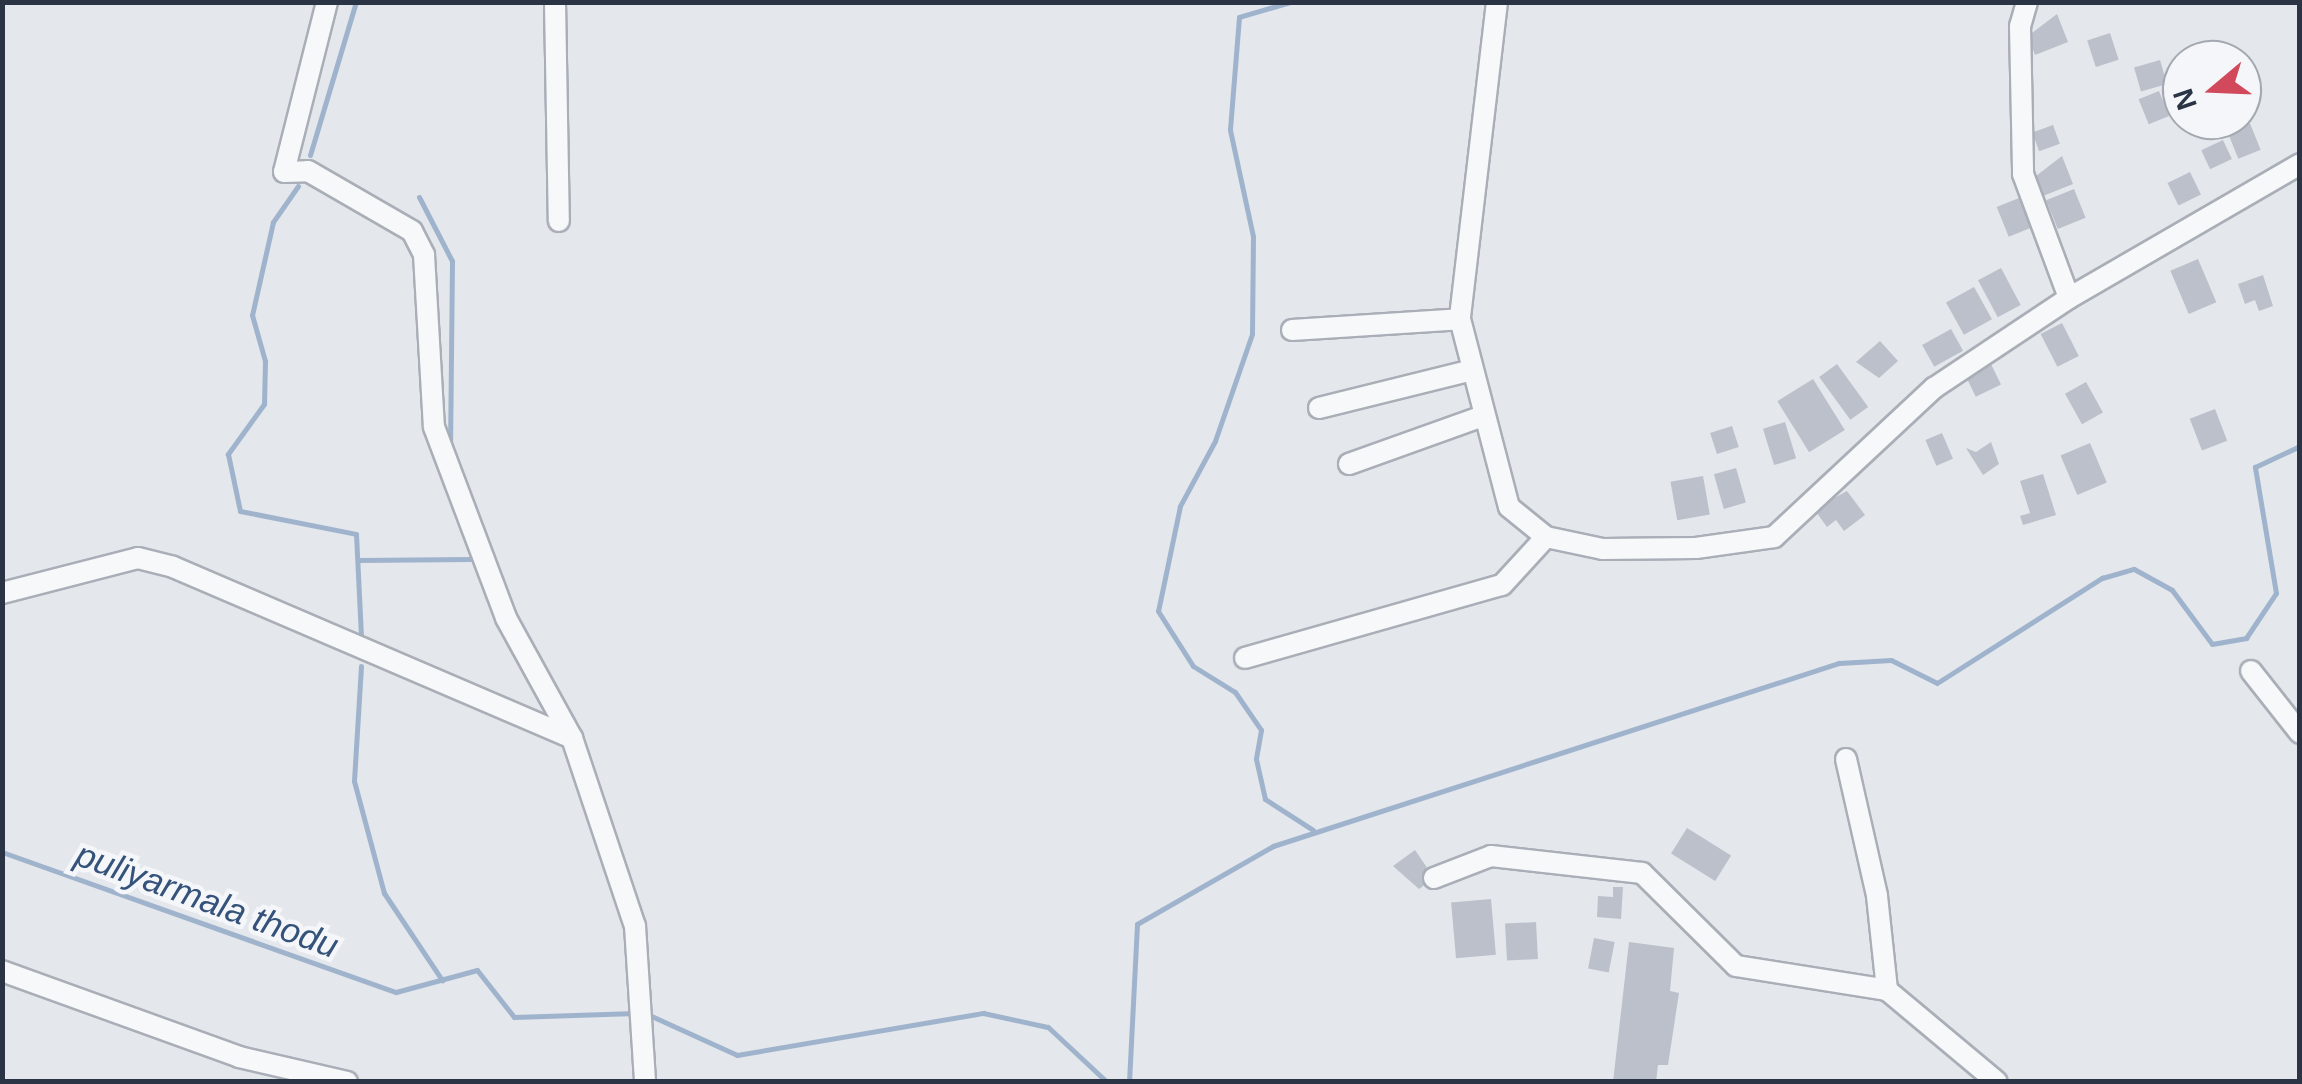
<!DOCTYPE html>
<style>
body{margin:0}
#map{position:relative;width:2302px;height:1084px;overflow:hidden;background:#e4e7ec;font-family:Helvetica,sans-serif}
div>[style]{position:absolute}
.stream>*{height:5px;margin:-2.5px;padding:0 2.5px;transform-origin:2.5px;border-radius:2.5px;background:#9fb4cc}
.building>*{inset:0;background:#bbc0ca;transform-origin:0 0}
.roads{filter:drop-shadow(2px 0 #a9aeb7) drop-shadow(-2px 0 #a9aeb7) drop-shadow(0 2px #a9aeb7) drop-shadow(0 -2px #a9aeb7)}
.minor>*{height:20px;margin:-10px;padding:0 10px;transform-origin:10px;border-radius:10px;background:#f7f8fa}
span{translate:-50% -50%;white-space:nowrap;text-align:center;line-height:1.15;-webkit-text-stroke:9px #f4f6f9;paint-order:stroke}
.water-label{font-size:35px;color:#34527a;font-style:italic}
.frame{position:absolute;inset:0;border:5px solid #2b3445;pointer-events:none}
.north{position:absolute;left:2162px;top:40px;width:100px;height:100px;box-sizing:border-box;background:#f4f6f9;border:2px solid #a4a8b1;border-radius:50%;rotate:251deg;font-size:28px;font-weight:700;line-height:40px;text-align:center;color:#2b3445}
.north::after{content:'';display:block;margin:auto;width:35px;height:45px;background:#d1495b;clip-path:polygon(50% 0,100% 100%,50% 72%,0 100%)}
</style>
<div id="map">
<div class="stream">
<div style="left:1290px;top:2px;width:53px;rotate:163.6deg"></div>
<div style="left:1239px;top:17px;width:113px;rotate:94.6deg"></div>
<div style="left:1230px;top:130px;width:108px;rotate:77.8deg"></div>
<div style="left:1253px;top:236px;width:98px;rotate:90.6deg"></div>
<div style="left:1252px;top:334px;width:113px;rotate:109.1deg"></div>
<div style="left:1215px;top:441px;width:74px;rotate:118.3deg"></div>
<div style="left:1180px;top:506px;width:107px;rotate:101.8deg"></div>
<div style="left:1158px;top:611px;width:65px;rotate:57.5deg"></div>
<div style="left:1193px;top:666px;width:49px;rotate:31.8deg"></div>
<div style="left:1235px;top:692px;width:46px;rotate:55.6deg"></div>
<div style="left:1261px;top:730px;width:29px;rotate:100deg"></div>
<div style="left:1256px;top:759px;width:41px;rotate:77.3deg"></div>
<div style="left:1265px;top:799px;width:57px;rotate:32.9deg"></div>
<div style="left:310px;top:155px;width:160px;rotate:-73.3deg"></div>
<div style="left:298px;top:186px;width:44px;rotate:124.8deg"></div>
<div style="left:273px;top:222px;width:95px;rotate:102.7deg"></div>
<div style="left:252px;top:315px;width:48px;rotate:74.2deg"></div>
<div style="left:265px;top:361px;width:43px;rotate:91.3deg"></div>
<div style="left:264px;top:404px;width:62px;rotate:125.8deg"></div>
<div style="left:228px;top:454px;width:58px;rotate:78.1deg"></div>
<div style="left:240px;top:511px;width:118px;rotate:11.2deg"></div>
<div style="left:356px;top:534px;width:101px;rotate:87.2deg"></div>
<div style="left:419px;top:197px;width:72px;rotate:62.7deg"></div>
<div style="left:452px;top:261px;width:184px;rotate:90.6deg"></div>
<div style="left:358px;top:560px;width:112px;rotate:-0.5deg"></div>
<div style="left:361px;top:666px;width:115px;rotate:93.5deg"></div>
<div style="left:354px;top:781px;width:116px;rotate:75deg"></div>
<div style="left:384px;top:893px;width:105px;rotate:56.3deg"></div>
<div style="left:2px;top:852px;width:418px;rotate:19.6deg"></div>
<div style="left:396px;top:992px;width:84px;rotate:-15.2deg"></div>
<div style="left:477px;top:970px;width:60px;rotate:51.8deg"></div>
<div style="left:514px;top:1017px;width:122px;rotate:-1.9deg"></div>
<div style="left:647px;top:1014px;width:99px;rotate:24.5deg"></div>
<div style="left:737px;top:1055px;width:250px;rotate:-9.7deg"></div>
<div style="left:983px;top:1013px;width:66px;rotate:12.2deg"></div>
<div style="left:1048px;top:1027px;width:81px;rotate:43deg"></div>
<div style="left:1129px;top:1082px;width:158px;rotate:-87.1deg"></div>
<div style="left:1137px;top:924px;width:157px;rotate:-29.8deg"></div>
<div style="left:1273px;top:846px;width:595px;rotate:-17.92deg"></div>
<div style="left:1839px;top:663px;width:52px;rotate:-3.3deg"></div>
<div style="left:1891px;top:660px;width:51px;rotate:26.6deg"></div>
<div style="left:1937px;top:683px;width:196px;rotate:-32.5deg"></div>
<div style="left:2102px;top:578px;width:33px;rotate:-16deg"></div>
<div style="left:2134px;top:569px;width:43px;rotate:28.9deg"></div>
<div style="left:2172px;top:590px;width:67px;rotate:53.5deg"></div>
<div style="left:2212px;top:644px;width:35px;rotate:-10deg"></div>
<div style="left:2246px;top:638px;width:54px;rotate:-56.3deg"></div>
<div style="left:2276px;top:593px;width:128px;rotate:-99.5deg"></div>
<div style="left:2255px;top:467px;width:50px;rotate:-25deg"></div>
</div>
<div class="building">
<div style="clip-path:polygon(2057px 14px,2068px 42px,2035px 55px,2028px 36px)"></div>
<div style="left:2110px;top:33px;width:28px;height:24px;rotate:72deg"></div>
<div style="left:2160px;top:60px;width:25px;height:27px;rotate:74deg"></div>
<div style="left:2159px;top:91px;width:27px;height:22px;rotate:68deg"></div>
<div style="left:2249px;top:121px;width:31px;height:24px;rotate:68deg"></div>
<div style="left:2053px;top:125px;width:20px;height:22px;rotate:70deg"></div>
<div style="left:2223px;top:140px;width:21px;height:24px;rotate:65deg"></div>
<div style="clip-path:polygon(2062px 156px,2073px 184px,2043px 196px,2036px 176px)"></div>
<div style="left:2190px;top:172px;width:25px;height:25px;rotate:64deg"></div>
<div style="left:2074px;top:189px;width:31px;height:30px;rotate:68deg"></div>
<div style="left:2019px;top:198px;width:32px;height:24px;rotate:68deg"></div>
<div style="left:2198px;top:259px;width:47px;height:30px;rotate:67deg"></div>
<div style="left:2001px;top:268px;width:42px;height:26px;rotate:62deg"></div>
<div style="clip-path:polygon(2263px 275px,2273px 306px,2259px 311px,2255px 300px,2245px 304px,2238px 284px)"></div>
<div style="left:1974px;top:287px;width:37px;height:32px;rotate:61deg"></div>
<div style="left:2062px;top:323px;width:37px;height:24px;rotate:63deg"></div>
<div style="left:1951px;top:329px;width:25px;height:33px;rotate:61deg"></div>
<div style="clip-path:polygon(1880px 341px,1898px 361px,1879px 378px,1856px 362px)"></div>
<div style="left:1990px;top:362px;width:25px;height:28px;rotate:64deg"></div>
<div style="left:1837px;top:364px;width:53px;height:22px;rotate:54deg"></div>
<div style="left:1813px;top:379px;width:60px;height:42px;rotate:58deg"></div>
<div style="left:2086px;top:382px;width:35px;height:24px;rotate:61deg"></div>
<div style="left:2215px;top:409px;width:34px;height:27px;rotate:69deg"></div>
<div style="left:1785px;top:422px;width:38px;height:23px;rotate:73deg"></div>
<div style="left:1732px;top:426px;width:22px;height:23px;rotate:72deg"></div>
<div style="left:1942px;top:433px;width:28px;height:18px;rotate:67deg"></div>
<div style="clip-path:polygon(1991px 442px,1999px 464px,1983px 475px,1966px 448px,1976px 452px)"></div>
<div style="left:2090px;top:443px;width:43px;height:32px;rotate:67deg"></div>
<div style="left:1736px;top:468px;width:36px;height:23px;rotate:74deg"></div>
<div style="clip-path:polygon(2043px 474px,2056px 515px,2023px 525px,2020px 516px,2030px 513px,2020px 481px)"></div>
<div style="left:1703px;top:476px;width:39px;height:33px;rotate:80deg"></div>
<div style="clip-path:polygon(1847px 491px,1865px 515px,1844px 531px,1836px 520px,1827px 527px,1814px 509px)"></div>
<div style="left:1687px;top:828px;width:52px;height:30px;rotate:32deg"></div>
<div style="clip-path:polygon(1415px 850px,1434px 878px,1419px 889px,1393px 866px)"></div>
<div style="clip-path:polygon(1613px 887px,1623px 887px,1621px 919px,1597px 917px,1598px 896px,1613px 897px)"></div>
<div style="left:1491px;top:899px;width:56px;height:40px;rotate:85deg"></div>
<div style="left:1536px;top:922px;width:37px;height:31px;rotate:87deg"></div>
<div style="left:1594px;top:938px;width:21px;height:31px;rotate:11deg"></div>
<div style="clip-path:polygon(1629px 942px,1674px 948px,1670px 991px,1679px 993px,1668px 1065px,1658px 1065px,1656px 1082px,1613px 1082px)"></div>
</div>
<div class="roads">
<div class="minor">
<div style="left:327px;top:2px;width:175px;rotate:104.2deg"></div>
<div style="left:284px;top:172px;width:24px;rotate:-2deg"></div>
<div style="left:308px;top:171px;width:120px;rotate:30deg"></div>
<div style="left:412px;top:231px;width:27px;rotate:63deg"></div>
<div style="left:424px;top:255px;width:172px;rotate:86.7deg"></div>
<div style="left:434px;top:427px;width:204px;rotate:69.3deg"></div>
<div style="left:506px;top:618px;width:137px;rotate:61.2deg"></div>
<div style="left:572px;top:738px;width:198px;rotate:71.5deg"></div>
<div style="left:635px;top:926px;width:156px;rotate:86.3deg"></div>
<div style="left:555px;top:2px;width:219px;rotate:89deg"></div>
<div style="left:1497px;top:2px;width:319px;rotate:96.7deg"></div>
<div style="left:1460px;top:319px;width:194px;rotate:75.4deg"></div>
<div style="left:1509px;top:507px;width:48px;rotate:39deg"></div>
<div style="left:1546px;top:537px;width:58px;rotate:11.9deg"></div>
<div style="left:1603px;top:549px;width:93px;rotate:-0.6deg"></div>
<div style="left:1696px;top:548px;width:79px;rotate:-8deg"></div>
<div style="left:1774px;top:537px;width:219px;rotate:-43deg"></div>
<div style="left:1934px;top:388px;width:162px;rotate:-33.7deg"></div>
<div style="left:2069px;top:298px;width:267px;rotate:-30.1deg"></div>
<div style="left:2027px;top:2px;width:25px;rotate:106deg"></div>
<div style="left:2020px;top:26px;width:148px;rotate:88.8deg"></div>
<div style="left:2023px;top:174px;width:132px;rotate:69.6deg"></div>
<div style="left:1292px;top:330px;width:168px;rotate:-3.7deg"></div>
<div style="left:1319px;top:408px;width:158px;rotate:-13.9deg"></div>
<div style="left:1349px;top:464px;width:142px;rotate:-19.7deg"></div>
<div style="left:2px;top:593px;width:140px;rotate:-14.4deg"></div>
<div style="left:138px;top:558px;width:36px;rotate:14deg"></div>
<div style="left:173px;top:567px;width:434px;rotate:23.2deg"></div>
<div style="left:1245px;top:658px;width:267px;rotate:-15.9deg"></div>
<div style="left:1502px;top:585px;width:65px;rotate:-47.5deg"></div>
<div style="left:2251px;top:671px;width:79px;rotate:51.7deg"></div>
<div style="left:1846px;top:759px;width:140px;rotate:77.2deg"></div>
<div style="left:1877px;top:896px;width:95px;rotate:83.9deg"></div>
<div style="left:1887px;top:990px;width:143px;rotate:39.9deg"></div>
<div style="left:1434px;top:878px;width:61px;rotate:-21.1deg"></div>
<div style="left:1491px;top:856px;width:152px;rotate:6.4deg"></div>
<div style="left:1642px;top:873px;width:132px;rotate:44.7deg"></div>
<div style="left:1736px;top:966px;width:153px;rotate:9deg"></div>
<div style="left:2px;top:971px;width:252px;rotate:19.9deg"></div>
<div style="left:239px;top:1057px;width:111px;rotate:13deg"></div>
</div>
</div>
<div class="water-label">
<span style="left:207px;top:900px;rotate:20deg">puliyarmala thodu</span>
</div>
<div class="frame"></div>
<div class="north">N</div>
</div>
